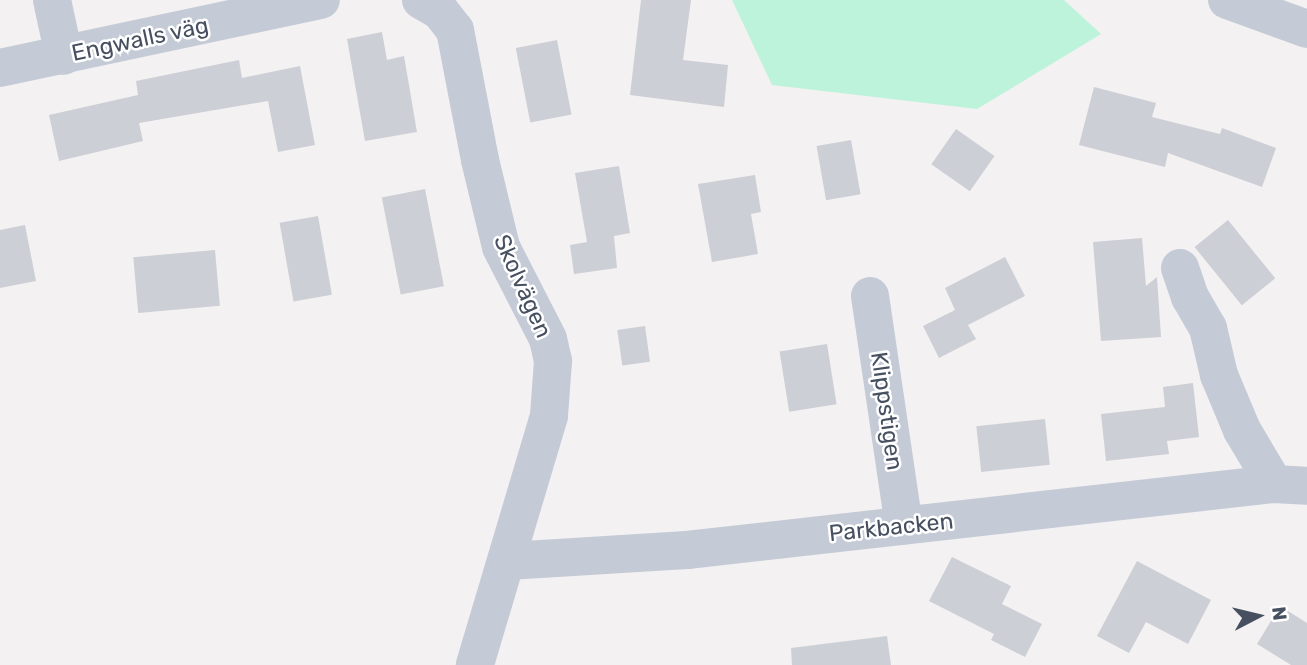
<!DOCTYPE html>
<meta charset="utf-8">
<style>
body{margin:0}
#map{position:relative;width:1307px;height:665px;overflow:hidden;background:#f3f1f1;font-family:Rubik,sans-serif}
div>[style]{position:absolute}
.green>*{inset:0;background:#bef3db}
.building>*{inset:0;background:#cdcfd6;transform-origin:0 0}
.minor>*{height:38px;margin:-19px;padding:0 19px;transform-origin:19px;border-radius:19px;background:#c4cad6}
span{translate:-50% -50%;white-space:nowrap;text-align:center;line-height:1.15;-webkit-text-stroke:5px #fff;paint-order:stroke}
.street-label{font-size:23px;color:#475060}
.north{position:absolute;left:1223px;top:581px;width:70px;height:70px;-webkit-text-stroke:5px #fff;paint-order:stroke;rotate:83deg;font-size:19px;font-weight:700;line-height:28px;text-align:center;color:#475060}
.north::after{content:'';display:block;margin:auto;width:24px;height:32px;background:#475060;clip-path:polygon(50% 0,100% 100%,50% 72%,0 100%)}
</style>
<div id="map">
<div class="green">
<div style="clip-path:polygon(732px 0,1064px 0,1101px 34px,977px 109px,772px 85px)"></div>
</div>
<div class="building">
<div style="clip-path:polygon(641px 0,691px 0,683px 60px,728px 65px,724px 107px,630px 95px)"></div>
<div style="clip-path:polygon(382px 32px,387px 60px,404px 56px,417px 132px,365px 141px,347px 39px)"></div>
<div style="left:557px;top:40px;width:76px;height:42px;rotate:79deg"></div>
<div style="clip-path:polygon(239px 60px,242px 78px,300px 66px,315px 145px,278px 152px,268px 101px,139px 123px,143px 141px,59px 161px,49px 115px,138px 95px,136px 81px)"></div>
<div style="clip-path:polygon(1094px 87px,1156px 103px,1152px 117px,1220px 134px,1222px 128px,1276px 148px,1262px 187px,1168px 153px,1165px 167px,1079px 145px)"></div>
<div style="left:956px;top:129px;width:47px;height:43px;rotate:35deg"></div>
<div style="left:851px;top:140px;width:55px;height:35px;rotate:80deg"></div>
<div style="clip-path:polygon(619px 166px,630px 233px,614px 236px,617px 268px,574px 274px,570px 245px,587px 242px,575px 173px)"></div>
<div style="clip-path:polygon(755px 175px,761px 212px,751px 214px,758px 254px,712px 262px,698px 184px)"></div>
<div style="left:425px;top:189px;width:99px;height:44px;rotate:79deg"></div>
<div style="left:318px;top:216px;width:80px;height:39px;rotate:80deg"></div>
<div style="left:1228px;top:220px;width:75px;height:43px;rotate:51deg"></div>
<div style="clip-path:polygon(25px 225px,36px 281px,0 288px,0 230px)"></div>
<div style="clip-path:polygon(1142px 238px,1146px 286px,1157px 277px,1161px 337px,1101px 341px,1093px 242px)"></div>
<div style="left:215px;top:250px;width:56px;height:82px;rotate:85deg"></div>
<div style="clip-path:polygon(1005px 257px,1025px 296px,968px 325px,976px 339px,939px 358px,923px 326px,955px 310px,945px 288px)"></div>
<div style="left:645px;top:326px;width:36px;height:28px;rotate:82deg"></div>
<div style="left:827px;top:344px;width:61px;height:48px;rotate:81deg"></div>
<div style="clip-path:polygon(1193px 383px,1199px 437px,1167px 441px,1169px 454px,1106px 461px,1101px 414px,1165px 407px,1163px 387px)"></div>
<div style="left:1045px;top:419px;width:46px;height:69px;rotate:84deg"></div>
<div style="clip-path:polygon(952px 557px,1011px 586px,1002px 604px,1042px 624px,1025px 657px,991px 640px,994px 634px,929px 601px)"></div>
<div style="clip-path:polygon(1137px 561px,1211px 600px,1188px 644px,1146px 622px,1129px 653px,1097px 636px)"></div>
<div style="clip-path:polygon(1280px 606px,1307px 623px,1307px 665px,1291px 665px,1257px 644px)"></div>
<div style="clip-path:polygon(887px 636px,891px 665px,792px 665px,791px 648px)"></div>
</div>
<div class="minor">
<div style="left:52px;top:0;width:57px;rotate:77.9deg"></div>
<div style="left:421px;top:0;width:22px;rotate:30deg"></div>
<div style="left:440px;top:11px;width:24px;rotate:52deg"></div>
<div style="left:455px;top:30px;width:132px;rotate:79.1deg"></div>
<div style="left:480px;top:160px;width:89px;rotate:76.4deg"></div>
<div style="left:501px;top:247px;width:103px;rotate:62.9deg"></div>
<div style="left:548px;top:339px;width:23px;rotate:77deg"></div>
<div style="left:553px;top:361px;width:55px;rotate:94.2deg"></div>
<div style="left:549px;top:416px;width:260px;rotate:106.6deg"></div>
<div style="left:1227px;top:0;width:85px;rotate:19.9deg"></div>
<div style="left:0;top:68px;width:328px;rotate:-12deg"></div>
<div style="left:1180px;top:268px;width:31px;rotate:71deg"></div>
<div style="left:1190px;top:297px;width:36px;rotate:60deg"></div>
<div style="left:1208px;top:328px;width:48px;rotate:76.8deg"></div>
<div style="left:1219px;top:375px;width:60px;rotate:67.3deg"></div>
<div style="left:1242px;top:430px;width:63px;rotate:59.3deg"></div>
<div style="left:870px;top:296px;width:232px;rotate:81.6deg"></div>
<div style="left:508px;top:561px;width:179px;rotate:-3.5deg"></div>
<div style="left:687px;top:550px;width:591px;rotate:-6.42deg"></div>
<div style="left:1274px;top:484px;width:33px;rotate:3deg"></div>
</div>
<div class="street-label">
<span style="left:140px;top:39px;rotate:-12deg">Engwalls väg</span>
<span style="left:523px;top:286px;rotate:66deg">Skolvägen</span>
<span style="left:887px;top:411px;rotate:82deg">Klippstigen</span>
<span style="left:891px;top:527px;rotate:-6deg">Parkbacken</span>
</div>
<div class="north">N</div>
</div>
